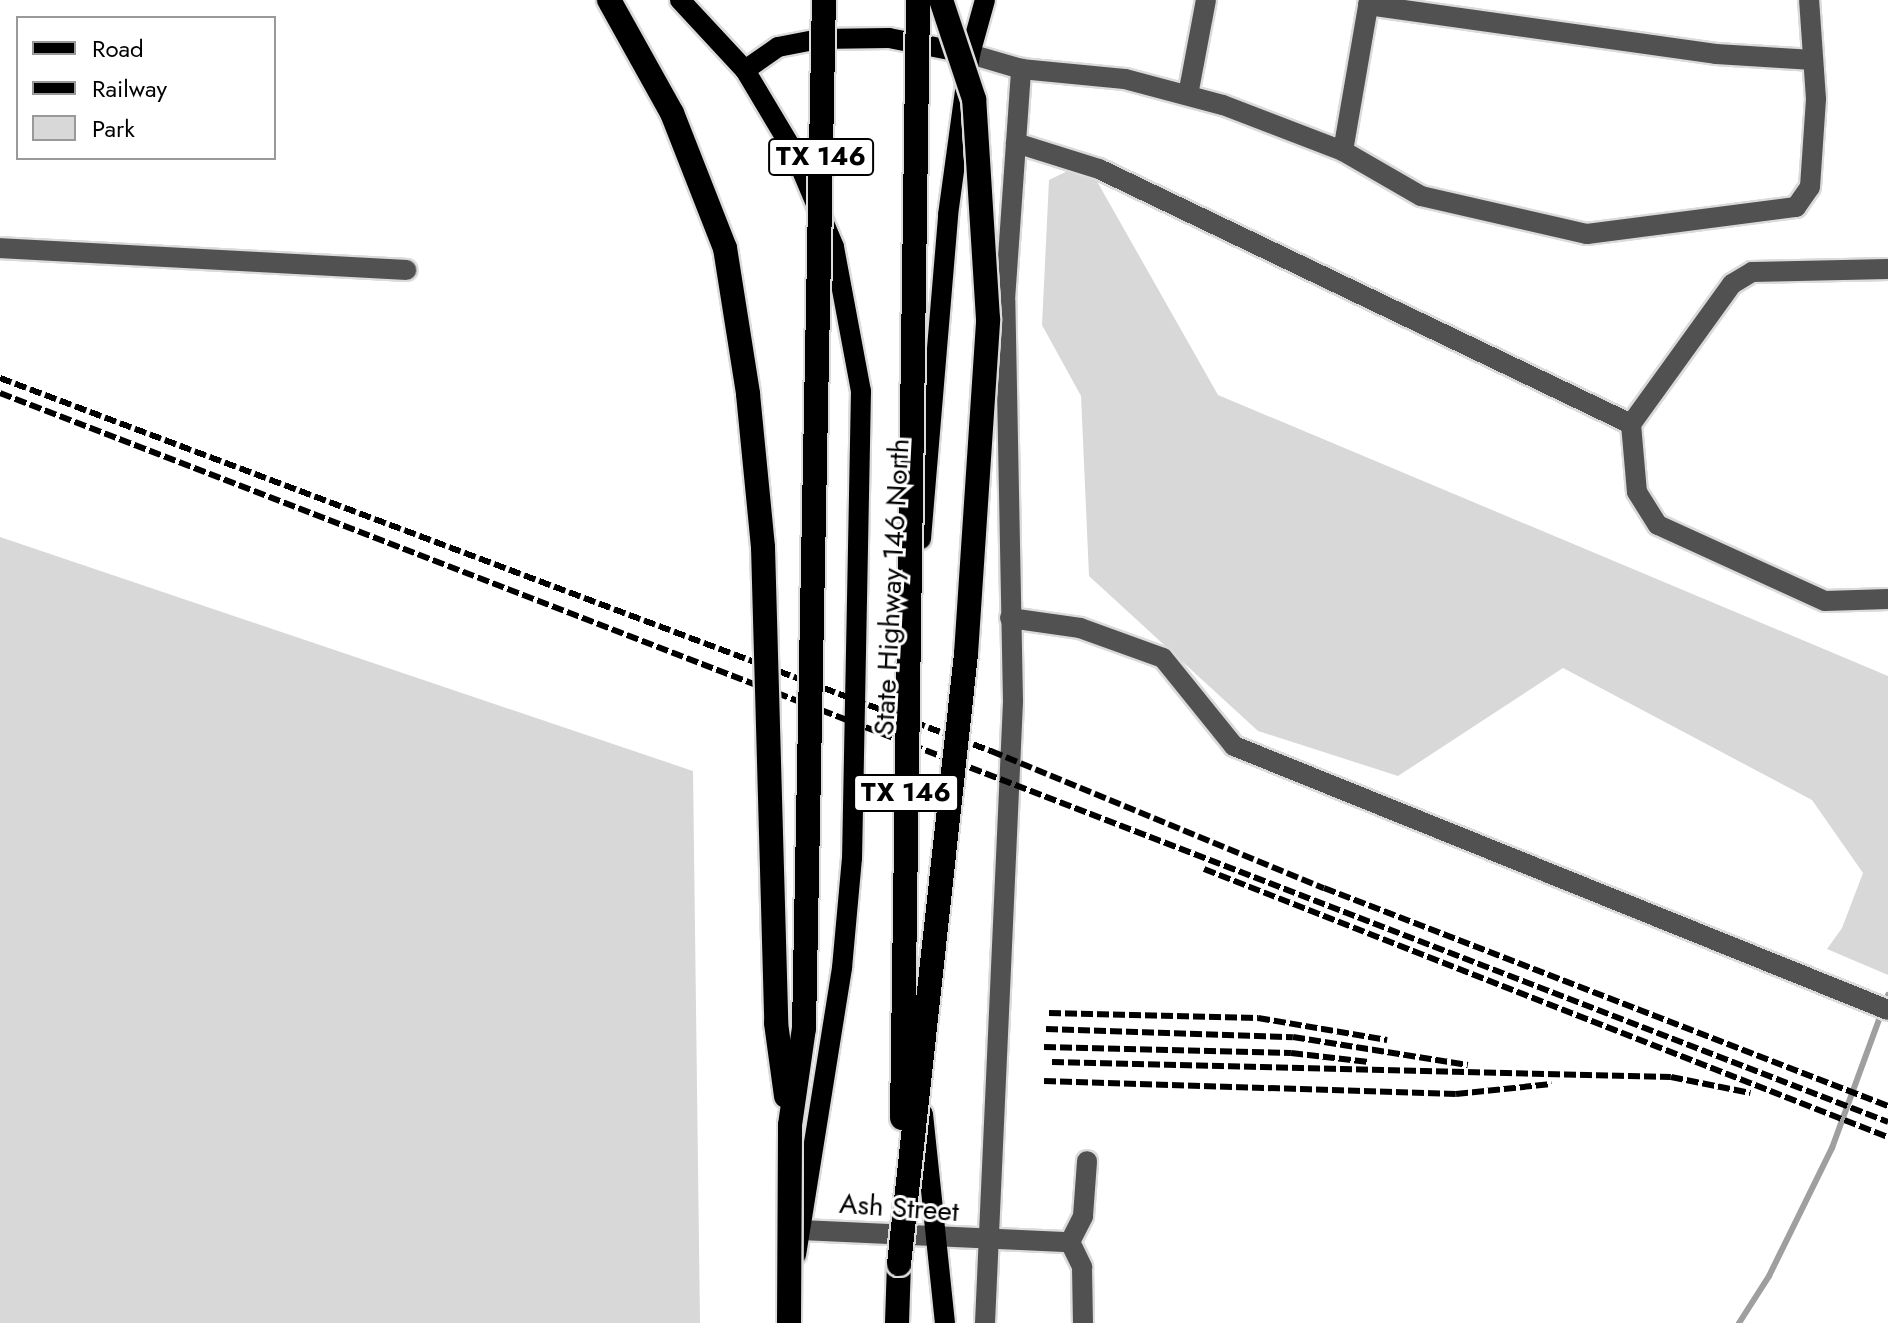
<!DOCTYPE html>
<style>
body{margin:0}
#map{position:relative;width:1888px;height:1323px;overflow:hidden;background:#fff;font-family:Jost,sans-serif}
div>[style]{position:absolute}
.green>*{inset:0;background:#d8d8d8}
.stream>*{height:6px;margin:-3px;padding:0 3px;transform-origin:3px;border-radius:3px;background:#9f9f9f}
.roads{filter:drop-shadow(2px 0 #dbdbdb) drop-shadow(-2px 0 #dbdbdb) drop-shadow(0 2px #dbdbdb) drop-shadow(0 -2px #dbdbdb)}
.minor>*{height:20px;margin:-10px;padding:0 10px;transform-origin:10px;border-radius:10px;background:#515151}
.major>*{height:20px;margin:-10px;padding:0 10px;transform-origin:10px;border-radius:10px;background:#000}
.highway>*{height:24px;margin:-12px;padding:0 12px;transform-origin:12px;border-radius:12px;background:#000}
.rail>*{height:6px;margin-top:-3px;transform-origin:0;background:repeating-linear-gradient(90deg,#000 0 12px,transparent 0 16px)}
.bridges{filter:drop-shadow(2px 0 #dbdbdb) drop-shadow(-2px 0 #dbdbdb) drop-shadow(0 2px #dbdbdb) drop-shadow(0 -2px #dbdbdb)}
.highway-bridge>*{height:24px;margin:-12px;padding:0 12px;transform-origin:12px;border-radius:12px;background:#000}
span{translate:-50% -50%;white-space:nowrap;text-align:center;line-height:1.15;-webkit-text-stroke:6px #fff;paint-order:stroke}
.shield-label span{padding:2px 6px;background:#fff;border:2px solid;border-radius:6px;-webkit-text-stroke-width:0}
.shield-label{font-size:26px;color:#000;font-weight:700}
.street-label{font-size:28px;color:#000}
.legend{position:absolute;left:16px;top:16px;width:260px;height:144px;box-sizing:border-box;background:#fff;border:2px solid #999;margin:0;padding:10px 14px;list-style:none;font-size:24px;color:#000}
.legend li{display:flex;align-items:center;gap:16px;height:40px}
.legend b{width:40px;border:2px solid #999}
</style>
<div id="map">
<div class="green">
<div style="clip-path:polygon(1086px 162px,1218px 395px,1888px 676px,1888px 975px,1827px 949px,1842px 928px,1863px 873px,1812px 800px,1563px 668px,1398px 776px,1258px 731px,1089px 576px,1081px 396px,1042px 325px,1049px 180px)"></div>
<div style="clip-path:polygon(0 537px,693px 771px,700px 1323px,0 1323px)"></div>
</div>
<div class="stream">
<div style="left:1739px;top:1323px;width:56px;rotate:-57.4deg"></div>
<div style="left:1769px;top:1276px;width:143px;rotate:-63.8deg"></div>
<div style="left:1832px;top:1148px;width:163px;rotate:-69.9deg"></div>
</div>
<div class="roads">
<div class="minor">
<div style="left:1368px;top:5px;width:351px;rotate:8deg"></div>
<div style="left:1716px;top:54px;width:97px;rotate:3.5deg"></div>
<div style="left:970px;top:54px;width:53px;rotate:16.4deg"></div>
<div style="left:1021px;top:69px;width:104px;rotate:5.5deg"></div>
<div style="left:1125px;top:79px;width:101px;rotate:14.9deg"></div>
<div style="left:1223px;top:105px;width:129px;rotate:21deg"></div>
<div style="left:1343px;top:151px;width:90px;rotate:30deg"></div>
<div style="left:1421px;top:196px;width:170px;rotate:12.9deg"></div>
<div style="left:1587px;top:234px;width:211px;rotate:-7.4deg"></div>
<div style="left:1796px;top:207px;width:24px;rotate:-55deg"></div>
<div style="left:1810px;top:187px;width:88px;rotate:-86.1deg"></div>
<div style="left:1816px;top:99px;width:99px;rotate:-94deg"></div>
<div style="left:1188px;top:95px;width:97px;rotate:-79.3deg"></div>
<div style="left:1016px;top:143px;width:87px;rotate:17.4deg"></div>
<div style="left:1099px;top:169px;width:590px;rotate:25.61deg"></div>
<div style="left:1343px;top:151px;width:153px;rotate:-80.2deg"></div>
<div style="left:0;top:248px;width:407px;rotate:3.1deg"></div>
<div style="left:1888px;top:269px;width:136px;rotate:178.7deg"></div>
<div style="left:1752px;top:272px;width:23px;rotate:149deg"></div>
<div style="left:1732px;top:284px;width:173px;rotate:125.8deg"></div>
<div style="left:1631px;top:424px;width:68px;rotate:85deg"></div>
<div style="left:1637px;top:492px;width:39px;rotate:58deg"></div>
<div style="left:1658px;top:525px;width:183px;rotate:24.5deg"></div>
<div style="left:1825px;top:601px;width:63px;rotate:-1.8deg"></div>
<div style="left:1010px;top:618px;width:71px;rotate:8.1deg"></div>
<div style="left:1080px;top:628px;width:88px;rotate:19.9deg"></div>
<div style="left:1163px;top:658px;width:113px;rotate:51.1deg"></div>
<div style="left:1234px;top:746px;width:705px;rotate:21.98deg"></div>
<div style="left:801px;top:1230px;width:269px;rotate:2.6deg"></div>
<div style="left:1070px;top:1242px;width:29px;rotate:-63deg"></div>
<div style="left:1083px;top:1216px;width:55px;rotate:-85.8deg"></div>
<div style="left:1070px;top:1242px;width:28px;rotate:64deg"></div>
<div style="left:1082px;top:1267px;width:56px;rotate:89deg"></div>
<div style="left:985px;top:1323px;width:623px;rotate:-87.42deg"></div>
<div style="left:1013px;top:701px;width:401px;rotate:-91.1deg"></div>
<div style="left:1005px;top:300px;width:232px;rotate:-86deg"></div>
</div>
<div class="major">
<div style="left:680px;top:0;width:96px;rotate:47.1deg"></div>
<div style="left:745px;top:70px;width:98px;rotate:59.2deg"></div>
<div style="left:795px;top:154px;width:101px;rotate:67.2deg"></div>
<div style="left:834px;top:247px;width:147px;rotate:79.4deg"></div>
<div style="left:861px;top:391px;width:467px;rotate:91.1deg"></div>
<div style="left:852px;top:858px;width:110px;rotate:95.2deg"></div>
<div style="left:842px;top:968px;width:290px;rotate:99.1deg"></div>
<div style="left:745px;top:70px;width:40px;rotate:-34.9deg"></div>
<div style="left:778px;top:47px;width:42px;rotate:-11deg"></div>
<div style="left:819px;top:39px;width:70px;rotate:-0.8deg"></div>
<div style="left:889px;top:38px;width:83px;rotate:11.2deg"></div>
<div style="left:921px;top:539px;width:325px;rotate:-85.2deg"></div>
<div style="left:948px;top:215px;width:162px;rotate:-82.2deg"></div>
<div style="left:970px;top:54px;width:56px;rotate:-74.5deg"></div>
<div style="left:923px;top:1114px;width:210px;rotate:84deg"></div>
</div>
<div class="highway">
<div style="left:897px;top:1323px;width:59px;rotate:-88.1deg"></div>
</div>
</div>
<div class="rail">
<div style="left:0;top:378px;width:1059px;rotate:20.63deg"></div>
<div style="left:991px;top:751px;width:360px;rotate:22.4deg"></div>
<div style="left:1324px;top:888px;width:605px;rotate:21.13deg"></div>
<div style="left:0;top:393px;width:2024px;rotate:21.11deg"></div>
<div style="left:1204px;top:869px;width:735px;rotate:21.4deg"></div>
<div style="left:1049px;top:1013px;width:209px;rotate:1.4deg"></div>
<div style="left:1258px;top:1018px;width:131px;rotate:9.7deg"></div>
<div style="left:1046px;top:1029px;width:247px;rotate:1.9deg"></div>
<div style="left:1293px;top:1037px;width:177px;rotate:9.1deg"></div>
<div style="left:1044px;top:1047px;width:247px;rotate:1.4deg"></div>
<div style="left:1291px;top:1053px;width:78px;rotate:6.7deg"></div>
<div style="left:1052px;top:1062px;width:619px;rotate:1.39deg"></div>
<div style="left:1671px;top:1077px;width:81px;rotate:11.4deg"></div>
<div style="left:1044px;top:1081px;width:412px;rotate:1.8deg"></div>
<div style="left:1456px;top:1094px;width:96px;rotate:-6deg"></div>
</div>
<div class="bridges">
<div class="highway-bridge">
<div style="left:609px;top:0;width:129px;rotate:60.9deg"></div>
<div style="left:672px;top:113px;width:145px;rotate:68.6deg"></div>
<div style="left:725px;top:248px;width:148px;rotate:81deg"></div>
<div style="left:748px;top:394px;width:154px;rotate:84.4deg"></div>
<div style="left:763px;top:547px;width:476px;rotate:88.4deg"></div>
<div style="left:776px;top:1023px;width:74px;rotate:82.2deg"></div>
<div style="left:902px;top:1118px;width:1118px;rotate:-89.18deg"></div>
<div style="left:899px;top:1264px;width:614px;rotate:-83.73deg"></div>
<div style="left:966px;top:654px;width:336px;rotate:-86.2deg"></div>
<div style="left:988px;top:319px;width:220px;rotate:-93.6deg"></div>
<div style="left:974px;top:99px;width:104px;rotate:-108.4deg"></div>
<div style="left:789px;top:1323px;width:198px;rotate:-89.7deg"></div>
<div style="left:790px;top:1125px;width:98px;rotate:-81.8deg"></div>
<div style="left:804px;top:1028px;width:1028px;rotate:-88.89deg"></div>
</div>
</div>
<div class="shield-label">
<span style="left:821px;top:157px">TX 146</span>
<span style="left:906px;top:793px">TX 146</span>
</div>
<div class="street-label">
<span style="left:892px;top:587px;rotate:-87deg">State Highway 146 North</span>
<span style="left:899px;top:1208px;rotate:4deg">Ash Street</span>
</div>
<ul class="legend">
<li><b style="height:10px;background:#000"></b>Road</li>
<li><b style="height:10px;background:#000"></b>Railway</li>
<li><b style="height:22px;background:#d8d8d8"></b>Park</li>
</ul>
</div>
